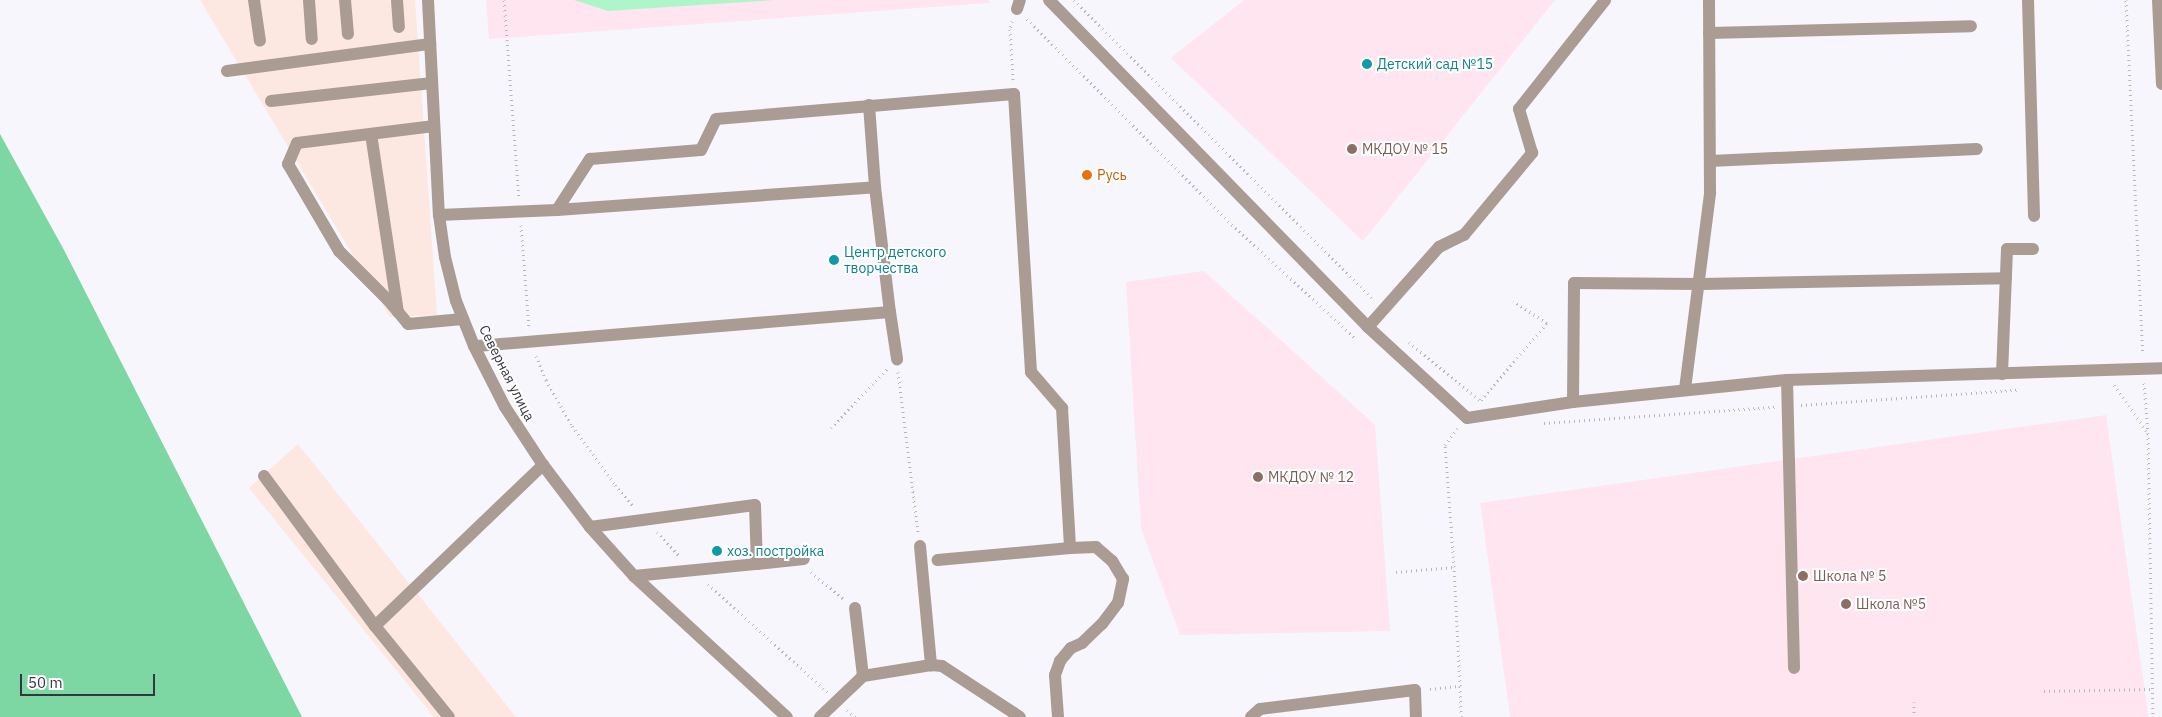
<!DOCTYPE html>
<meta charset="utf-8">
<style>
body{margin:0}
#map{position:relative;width:2162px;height:717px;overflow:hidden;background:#f7f6fd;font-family:"IBM Plex Sans",sans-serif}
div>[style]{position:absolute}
.industrial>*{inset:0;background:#fce8e1}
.education>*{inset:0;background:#fee5ef;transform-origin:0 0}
.green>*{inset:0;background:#aef6ca}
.forest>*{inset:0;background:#7dd7a3}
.path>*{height:3px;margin-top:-1.5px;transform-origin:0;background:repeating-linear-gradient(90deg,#b8b7c0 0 1px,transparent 0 5px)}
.minor>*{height:12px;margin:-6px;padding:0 6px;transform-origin:6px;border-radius:6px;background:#ab9c93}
.dots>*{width:14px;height:14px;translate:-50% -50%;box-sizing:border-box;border:2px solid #fff;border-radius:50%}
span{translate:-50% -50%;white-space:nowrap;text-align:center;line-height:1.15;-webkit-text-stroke:4px #fff;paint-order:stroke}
.culture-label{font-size:14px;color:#0d838f}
.left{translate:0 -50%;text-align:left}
.education-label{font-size:14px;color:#785e54}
.food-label{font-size:14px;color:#c56008}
.street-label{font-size:14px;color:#383543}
.scale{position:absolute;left:20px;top:674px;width:135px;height:22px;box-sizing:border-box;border:2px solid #383543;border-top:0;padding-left:6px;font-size:15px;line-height:18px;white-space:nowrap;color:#383543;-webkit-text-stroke:4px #fff;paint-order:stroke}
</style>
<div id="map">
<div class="industrial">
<div style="clip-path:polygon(200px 0,415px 0,437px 315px,390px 317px)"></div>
<div style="clip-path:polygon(298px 444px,516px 717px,434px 717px,249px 488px)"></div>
</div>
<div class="education">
<div style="clip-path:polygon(486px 0,989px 0,989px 3px,489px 39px)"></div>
<div style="clip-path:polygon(1244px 0,1555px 0,1363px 241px,1171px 58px)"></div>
<div style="clip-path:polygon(1204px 271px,1375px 425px,1390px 631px,1180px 635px,1141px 528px,1126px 282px)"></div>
<div style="left:2106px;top:415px;width:305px;height:632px;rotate:82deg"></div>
</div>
<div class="green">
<div style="clip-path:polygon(574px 0,775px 0,608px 11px)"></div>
</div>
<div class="forest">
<div style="clip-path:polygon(0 134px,64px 250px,302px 717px,0 717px)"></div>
</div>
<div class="path">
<div style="left:504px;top:0;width:200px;rotate:85.7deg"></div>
<div style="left:1074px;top:0;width:424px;rotate:45deg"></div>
<div style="left:2126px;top:0;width:354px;rotate:87.3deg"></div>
<div style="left:1027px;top:19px;width:285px;rotate:45.1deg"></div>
<div style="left:1228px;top:221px;width:171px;rotate:42.6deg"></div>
<div style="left:1012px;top:21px;width:8px;rotate:104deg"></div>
<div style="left:1010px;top:29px;width:51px;rotate:86.6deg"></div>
<div style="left:521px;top:225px;width:103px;rotate:85.6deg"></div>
<div style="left:1409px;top:342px;width:92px;rotate:39.7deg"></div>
<div style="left:536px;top:356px;width:26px;rotate:67deg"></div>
<div style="left:546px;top:380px;width:53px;rotate:60.5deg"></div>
<div style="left:572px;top:426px;width:73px;rotate:53.9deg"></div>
<div style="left:615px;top:485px;width:29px;rotate:49deg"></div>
<div style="left:898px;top:372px;width:161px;rotate:82.9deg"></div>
<div style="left:2144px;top:383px;width:50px;rotate:85.4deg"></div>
<div style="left:2148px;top:433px;width:284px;rotate:89deg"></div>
<div style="left:2114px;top:385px;width:59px;rotate:54.7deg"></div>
<div style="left:1481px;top:400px;width:101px;rotate:-49.4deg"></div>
<div style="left:1547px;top:323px;width:40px;rotate:-147.1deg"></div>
<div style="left:1801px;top:405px;width:217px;rotate:-4deg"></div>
<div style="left:1544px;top:423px;width:232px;rotate:-4deg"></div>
<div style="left:831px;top:428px;width:83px;rotate:-46.5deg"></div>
<div style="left:657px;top:532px;width:34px;rotate:47deg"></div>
<div style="left:811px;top:572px;width:44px;rotate:39.5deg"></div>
<div style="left:1396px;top:572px;width:58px;rotate:-4.9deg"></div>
<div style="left:1454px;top:567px;width:122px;rotate:-94.2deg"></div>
<div style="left:1445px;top:445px;width:21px;rotate:-55deg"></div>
<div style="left:708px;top:584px;width:161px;rotate:42.2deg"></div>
<div style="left:1460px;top:686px;width:31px;rotate:88deg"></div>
<div style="left:1430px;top:689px;width:30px;rotate:-6deg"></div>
<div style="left:1460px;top:686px;width:119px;rotate:-92.9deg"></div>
<div style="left:2044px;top:691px;width:108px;rotate:-1.1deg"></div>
<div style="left:847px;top:710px;width:11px;rotate:41deg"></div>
<div style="left:1914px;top:717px;width:15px;rotate:-90deg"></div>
</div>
<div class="minor">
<div style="left:254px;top:0;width:41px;rotate:81.7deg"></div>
<div style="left:309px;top:0;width:39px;rotate:86deg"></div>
<div style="left:345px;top:0;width:34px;rotate:85deg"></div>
<div style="left:397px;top:0;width:27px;rotate:86deg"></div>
<div style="left:428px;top:0;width:215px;rotate:87.1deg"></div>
<div style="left:439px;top:215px;width:42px;rotate:81.9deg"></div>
<div style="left:445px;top:257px;width:45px;rotate:76deg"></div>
<div style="left:456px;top:301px;width:48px;rotate:68.2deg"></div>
<div style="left:474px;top:346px;width:68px;rotate:63.1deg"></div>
<div style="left:505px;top:407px;width:69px;rotate:56.8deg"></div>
<div style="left:543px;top:465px;width:78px;rotate:52.8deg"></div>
<div style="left:590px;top:527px;width:66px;rotate:48.1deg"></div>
<div style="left:634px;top:576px;width:208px;rotate:42.7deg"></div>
<div style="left:1049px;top:0;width:457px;rotate:45.7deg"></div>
<div style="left:1368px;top:327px;width:134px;rotate:42.6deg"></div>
<div style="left:1467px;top:418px;width:107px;rotate:-8.6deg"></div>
<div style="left:1573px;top:402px;width:215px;rotate:-5.9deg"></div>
<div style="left:1787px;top:380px;width:375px;rotate:-1.8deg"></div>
<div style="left:2028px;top:0;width:216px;rotate:88.4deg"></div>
<div style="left:2158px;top:0;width:84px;rotate:87.3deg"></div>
<div style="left:1017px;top:9px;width:9px;rotate:-72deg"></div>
<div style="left:1709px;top:33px;width:262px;rotate:-1.5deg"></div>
<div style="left:227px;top:71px;width:205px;rotate:-7.6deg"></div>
<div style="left:271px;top:101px;width:162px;rotate:-6.4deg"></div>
<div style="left:869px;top:105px;width:82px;rotate:85.8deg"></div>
<div style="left:434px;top:126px;width:138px;rotate:172.9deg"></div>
<div style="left:297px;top:143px;width:23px;rotate:113deg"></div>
<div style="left:288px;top:164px;width:101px;rotate:59.6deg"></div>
<div style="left:339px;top:251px;width:69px;rotate:45deg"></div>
<div style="left:388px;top:300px;width:31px;rotate:50deg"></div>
<div style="left:408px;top:324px;width:55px;rotate:-5.2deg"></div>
<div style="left:371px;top:134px;width:180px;rotate:81.4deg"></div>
<div style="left:1710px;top:161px;width:267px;rotate:-2.6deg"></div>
<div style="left:557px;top:210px;width:61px;rotate:-57.1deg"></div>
<div style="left:590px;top:159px;width:111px;rotate:-4.6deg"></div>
<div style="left:701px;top:150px;width:34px;rotate:-64deg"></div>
<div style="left:716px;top:119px;width:299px;rotate:-4.8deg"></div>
<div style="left:1014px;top:94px;width:279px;rotate:86.5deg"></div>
<div style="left:1031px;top:372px;width:48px;rotate:49.3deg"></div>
<div style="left:1062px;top:408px;width:140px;rotate:86.7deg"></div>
<div style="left:1070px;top:548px;width:133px;rotate:174.8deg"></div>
<div style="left:439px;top:215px;width:118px;rotate:-2.4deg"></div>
<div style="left:557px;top:210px;width:319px;rotate:-4.1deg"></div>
<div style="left:875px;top:187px;width:126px;rotate:83.2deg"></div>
<div style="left:890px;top:312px;width:417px;rotate:175.3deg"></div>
<div style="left:890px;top:312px;width:48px;rotate:81.5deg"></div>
<div style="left:1368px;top:327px;width:107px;rotate:-48.4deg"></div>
<div style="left:1439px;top:247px;width:28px;rotate:-26deg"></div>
<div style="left:1464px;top:235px;width:107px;rotate:-50.3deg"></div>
<div style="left:1532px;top:153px;width:46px;rotate:-106.5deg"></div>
<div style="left:1519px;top:109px;width:139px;rotate:-51.7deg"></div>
<div style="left:2002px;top:374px;width:125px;rotate:-87.7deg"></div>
<div style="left:2007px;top:249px;width:26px"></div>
<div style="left:1787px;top:380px;width:288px;rotate:88.6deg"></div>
<div style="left:1685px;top:389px;width:198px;rotate:-82.7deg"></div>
<div style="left:1710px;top:193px;width:193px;rotate:-90.3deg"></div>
<div style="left:1573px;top:402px;width:119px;rotate:-89.5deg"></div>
<div style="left:1574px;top:283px;width:127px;rotate:0.5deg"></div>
<div style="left:1701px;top:284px;width:305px;rotate:-1.1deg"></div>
<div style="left:264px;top:476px;width:187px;rotate:53.5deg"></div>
<div style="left:375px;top:626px;width:117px;rotate:50.9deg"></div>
<div style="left:590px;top:527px;width:166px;rotate:-7.6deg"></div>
<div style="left:755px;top:505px;width:59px;rotate:88.1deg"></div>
<div style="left:757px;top:564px;width:47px;rotate:-6.1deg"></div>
<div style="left:920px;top:546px;width:120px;rotate:84.7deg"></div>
<div style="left:634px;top:576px;width:124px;rotate:-5.6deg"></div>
<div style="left:855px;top:608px;width:68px;rotate:83.3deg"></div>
<div style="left:375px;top:626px;width:233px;rotate:-43.8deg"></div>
<div style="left:820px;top:717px;width:59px;rotate:-43.6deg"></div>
<div style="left:863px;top:676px;width:69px;rotate:-9.2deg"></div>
<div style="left:931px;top:665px;width:11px;rotate:5deg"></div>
<div style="left:942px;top:666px;width:93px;rotate:33.2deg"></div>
<div style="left:1058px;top:717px;width:42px;rotate:-94.1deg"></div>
<div style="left:1055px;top:675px;width:15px;rotate:-70deg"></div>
<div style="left:1060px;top:661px;width:17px;rotate:-50deg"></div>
<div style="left:1071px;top:648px;width:12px;rotate:-24deg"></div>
<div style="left:1082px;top:643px;width:28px;rotate:-44deg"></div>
<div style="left:1102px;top:624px;width:26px;rotate:-53deg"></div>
<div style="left:1118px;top:603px;width:25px;rotate:-78deg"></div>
<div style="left:1123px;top:579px;width:21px;rotate:-121deg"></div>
<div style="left:1112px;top:561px;width:21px;rotate:-139deg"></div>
<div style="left:1096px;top:547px;width:26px;rotate:178deg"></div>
<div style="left:1251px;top:717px;width:12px;rotate:-42deg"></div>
<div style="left:1260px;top:709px;width:156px;rotate:-7deg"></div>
<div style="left:1415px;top:690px;width:27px;rotate:88deg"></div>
</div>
<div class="dots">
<div style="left:1367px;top:64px;background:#0f9aa8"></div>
<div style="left:1352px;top:149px;background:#8d6e63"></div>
<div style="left:1087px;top:175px;background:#e8710a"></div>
<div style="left:834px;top:260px;background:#0f9aa8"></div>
<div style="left:1258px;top:477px;background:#8d6e63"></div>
<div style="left:717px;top:551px;background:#0f9aa8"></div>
<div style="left:1803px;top:576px;background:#8d6e63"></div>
<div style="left:1846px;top:604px;background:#8d6e63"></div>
</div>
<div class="culture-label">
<span class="left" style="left:1377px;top:64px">Детский сад №15</span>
<span class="left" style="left:844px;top:260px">Центр детского<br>творчества</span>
<span class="left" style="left:727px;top:551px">хоз. постройка</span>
</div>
<div class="education-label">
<span class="left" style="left:1362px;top:149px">МКДОУ № 15</span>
<span class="left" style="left:1268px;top:477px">МКДОУ № 12</span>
<span class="left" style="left:1813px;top:576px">Школа № 5</span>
<span class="left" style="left:1856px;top:604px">Школа №5</span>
</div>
<div class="food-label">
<span class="left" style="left:1097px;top:175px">Русь</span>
</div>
<div class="street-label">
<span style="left:507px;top:373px;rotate:63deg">Северная улица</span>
</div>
<div class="scale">50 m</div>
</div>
